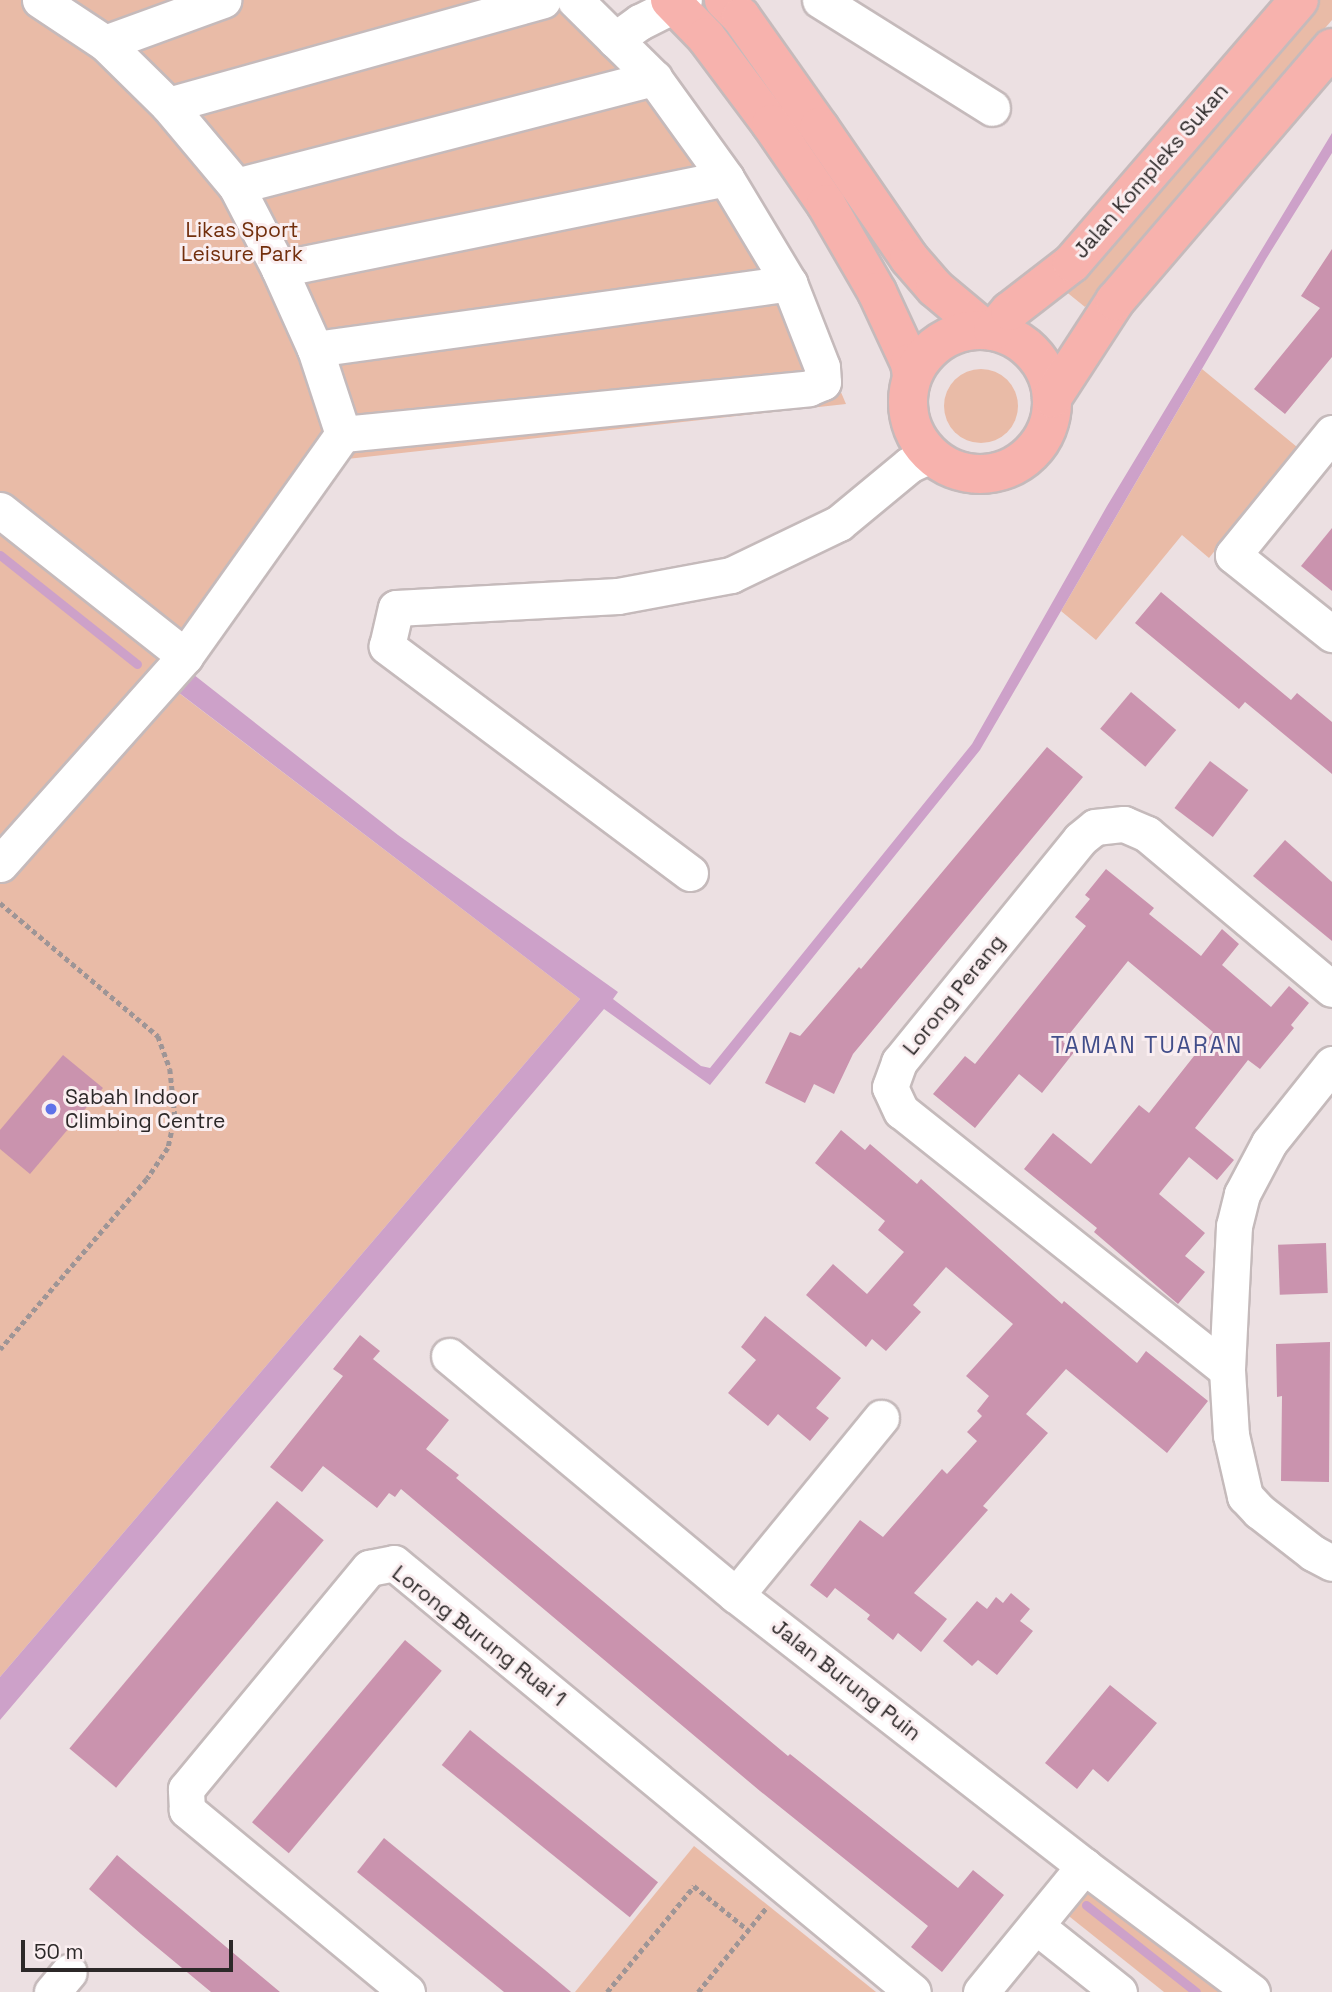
<!DOCTYPE html>
<style>
body{margin:0}
#map{position:relative;width:1332px;height:1992px;overflow:hidden;background:#ece0e2;font-family:"Space Grotesk",sans-serif}
div>[style]{position:absolute}
.green>*{inset:0;background:#e9bba7}
.round{border-radius:50%}
.water>*{inset:0;background:#cda1c9}
.stream>*{height:9px;margin:-4.5px;padding:0 4.5px;transform-origin:4.5px;border-radius:4.5px;background:#cda1c9}
.building>*{inset:0;background:#ca93ae;transform-origin:0 0}
.path>*{height:4.5px;margin-top:-2.25px;transform-origin:0;background:repeating-linear-gradient(90deg,#9e9596 0 5px,transparent 0 8.5px)}
.roads{filter:drop-shadow(2px 0 #c5babb) drop-shadow(-2px 0 #c5babb) drop-shadow(0 2px #c5babb) drop-shadow(0 -2px #c5babb)}
.minor>*{height:35px;margin:-17.5px;padding:0 17.5px;transform-origin:17.5px;border-radius:17.5px;background:#fff}
.major>*{height:38px;margin:-19px;padding:0 19px;transform-origin:19px;border-radius:19px;background:#f7b2ad}
.major>.ring{margin:-19px;padding:0;box-sizing:content-box;background:none;border:38px solid #f7b2ad;border-radius:50%}
.dots>*{width:19px;height:19px;translate:-50% -50%;box-sizing:border-box;border:4px solid #faeef0;border-radius:50%}
span{translate:-50% -50%;white-space:nowrap;text-align:center;line-height:1.15;-webkit-text-stroke:6px #faeef0;paint-order:stroke}
.street-label{font-size:21px;color:#2c2828}
.park-label{font-size:21px;color:#722f0d}
.poi-label{font-size:21px;color:#2c2828}
.left{translate:0 -50%;text-align:left}
.neighbourhood-label{font-size:23px;color:#424e8a;letter-spacing:2px}
.scale{position:absolute;left:21px;top:1940px;width:212px;height:32px;box-sizing:border-box;border:4px solid #2c2828;border-top:0;padding-left:9px;font-size:21px;line-height:24px;white-space:nowrap;color:#2c2828;-webkit-text-stroke:5px #faeef0;paint-order:stroke}
</style>
<div id="map">
<div class="green">
<div style="clip-path:polygon(0 0,592px 0,646px 50px,758px 198px,846px 404px,347px 459px,175px 690px,580px 999px,0 1677px)"></div>
<div style="clip-path:polygon(1318px 0,1332px 0,1332px 20px,1085px 307px,1064px 290px)"></div>
<div style="clip-path:polygon(1202px 369px,1297px 447px,1209px 558px,1182px 535px,1096px 640px,1061px 611px)"></div>
<div class="round" style="left:944px;top:369px;width:74px;height:74px"></div>
<div style="clip-path:polygon(694px 1846px,876px 1992px,575px 1992px)"></div>
<div style="clip-path:polygon(1088px 1888px,1229px 1992px,1164px 1992px,1070px 1917px,1069px 1909px)"></div>
</div>
<div class="water">
<div style="clip-path:polygon(1332px 133px,1332px 153px,1266px 259px,980px 750px,710px 1085px,604px 1009px,0 1720px,0 1677px,580px 999px,174px 689px,189px 671px,398px 835px,618px 992px,613px 999px,701px 1066px,710px 1068px,972px 744px,1107px 506px)"></div>
</div>
<div class="stream">
<div style="left:0;top:555px;width:175px;rotate:38.5deg"></div>
<div style="left:1086px;top:1905px;width:140px;rotate:38.3deg"></div>
</div>
<div class="building">
<div style="clip-path:polygon(1332px 249px,1332px 357px,1285px 414px,1254px 389px,1320px 308px,1301px 296px)"></div>
<div style="clip-path:polygon(1332px 528px,1332px 591px,1301px 566px)"></div>
<div style="clip-path:polygon(1161px 592px,1291px 700px,1297px 693px,1332px 722px,1332px 774px,1245px 702px,1239px 709px,1135px 623px)"></div>
<div style="left:1131px;top:692px;width:59px;height:48px;rotate:40deg"></div>
<div style="clip-path:polygon(1047px 747px,1083px 777px,853px 1054px,834px 1094px,814px 1084px,805px 1103px,765px 1083px,790px 1032px,800px 1036px,859px 967px,861px 969px)"></div>
<div style="left:1210px;top:761px;width:48px;height:59px;rotate:37deg"></div>
<div style="clip-path:polygon(1285px 840px,1332px 882px,1332px 941px,1253px 876px)"></div>
<div style="clip-path:polygon(1106px 869px,1154px 908px,1149px 914px,1201px 956px,1222px 929px,1239px 944px,1222px 965px,1271px 1007px,1289px 986px,1309px 1003px,1291px 1025px,1294px 1028px,1260px 1069px,1248px 1060px,1195px 1128px,1234px 1160px,1217px 1180px,1189px 1157px,1159px 1194px,1205px 1233px,1185px 1256px,1205px 1272px,1178px 1304px,1094px 1232px,1097px 1228px,1024px 1169px,1053px 1133px,1091px 1164px,1139px 1105px,1149px 1113px,1213px 1032px,1128px 961px,1063px 1042px,1075px 1051px,1042px 1093px,1019px 1074px,975px 1128px,933px 1094px,965px 1056px,975px 1064px,1086px 926px,1075px 917px,1090px 899px,1085px 895px)"></div>
<div style="clip-path:polygon(63px 1055px,103px 1088px,30px 1174px,0 1149px,0 1130px)"></div>
<div style="clip-path:polygon(841px 1130px,865px 1150px,870px 1144px,917px 1184px,921px 1179px,1062px 1304px,1064px 1301px,1137px 1363px,1146px 1351px,1208px 1401px,1167px 1453px,1066px 1369px,1026px 1414px,1048px 1433px,983px 1506px,988px 1510px,914px 1593px,947px 1619px,921px 1652px,898px 1633px,893px 1640px,867px 1619px,870px 1615px,835px 1588px,827px 1598px,810px 1585px,860px 1520px,883px 1537px,942px 1469px,947px 1474px,977px 1441px,967px 1432px,982px 1416px,977px 1411px,989px 1396px,966px 1376px,1013px 1324px,946px 1267px,913px 1305px,921px 1312px,886px 1351px,872px 1339px,866px 1347px,806px 1295px,833px 1264px,867px 1294px,904px 1252px,878px 1230px,885px 1221px,815px 1163px)"></div>
<div style="left:1326px;top:1243px;width:50px;height:48px;rotate:88deg"></div>
<div style="clip-path:polygon(765px 1316px,841px 1378px,816px 1408px,829px 1418px,810px 1441px,778px 1414px,768px 1426px,728px 1393px,756px 1360px,741px 1347px)"></div>
<div style="clip-path:polygon(360px 1335px,380px 1351px,373px 1359px,449px 1420px,426px 1449px,459px 1475px,456px 1478px,788px 1756px,790px 1754px,958px 1888px,973px 1870px,1004px 1895px,942px 1972px,911px 1947px,928px 1926px,760px 1791px,401px 1489px,395px 1497px,389px 1493px,377px 1508px,323px 1466px,302px 1492px,270px 1467px,343px 1376px,333px 1369px)"></div>
<div style="clip-path:polygon(1330px 1342px,1329px 1482px,1281px 1481px,1282px 1396px,1277px 1397px,1276px 1344px)"></div>
<div style="left:277px;top:1501px;width:61px;height:323px;rotate:40deg"></div>
<div style="clip-path:polygon(1011px 1593px,1030px 1609px,1020px 1621px,1033px 1631px,997px 1675px,978px 1660px,972px 1666px,943px 1641px,977px 1601px,987px 1609px,996px 1597px,1003px 1603px)"></div>
<div style="left:405px;top:1640px;width:48px;height:238px;rotate:40deg"></div>
<div style="clip-path:polygon(1110px 1685px,1157px 1723px,1108px 1782px,1093px 1769px,1077px 1789px,1045px 1763px)"></div>
<div style="left:470px;top:1730px;width:242px;height:45px;rotate:39deg"></div>
<div style="clip-path:polygon(384px 1838px,545px 1970px,571px 1992px,504px 1992px,357px 1872px)"></div>
<div style="clip-path:polygon(117px 1855px,132px 1868px,280px 1992px,211px 1992px,141px 1934px,89px 1889px)"></div>
</div>
<div class="path">
<div style="left:0;top:903px;width:207px;rotate:40.1deg"></div>
<div style="left:158px;top:1036px;width:35px;rotate:70deg"></div>
<div style="left:170px;top:1069px;width:47px;rotate:83.9deg"></div>
<div style="left:175px;top:1116px;width:33px;rotate:102deg"></div>
<div style="left:168px;top:1148px;width:37px;rotate:124deg"></div>
<div style="left:147px;top:1179px;width:225px;rotate:130.7deg"></div>
<div style="left:607px;top:1992px;width:137px;rotate:-50.6deg"></div>
<div style="left:694px;top:1886px;width:70px;rotate:39.2deg"></div>
<div style="left:698px;top:1992px;width:108px;rotate:-51deg"></div>
</div>
<div class="roads">
<div class="minor">
<div style="left:40px;top:0;width:78px;rotate:33.5deg"></div>
<div style="left:105px;top:43px;width:126px;rotate:-20deg"></div>
<div style="left:820px;top:0;width:203px;rotate:32.1deg"></div>
<div style="left:615px;top:40px;width:31px;rotate:-36deg"></div>
<div style="left:640px;top:22px;width:49px;rotate:-26.6deg"></div>
<div style="left:105px;top:43px;width:88px;rotate:44.5deg"></div>
<div style="left:168px;top:105px;width:389px;rotate:-15.6deg"></div>
<div style="left:168px;top:105px;width:106px;rotate:50deg"></div>
<div style="left:236px;top:186px;width:432px;rotate:-14.5deg"></div>
<div style="left:654px;top:78px;width:111px;rotate:-135.4deg"></div>
<div style="left:236px;top:186px;width:93px;rotate:62.6deg"></div>
<div style="left:279px;top:269px;width:456px;rotate:-11.5deg"></div>
<div style="left:726px;top:178px;width:123px;rotate:-125.8deg"></div>
<div style="left:279px;top:269px;width:88px;rotate:65.8deg"></div>
<div style="left:315px;top:349px;width:479px;rotate:-7.9deg"></div>
<div style="left:789px;top:283px;width:122px;rotate:-121deg"></div>
<div style="left:315px;top:349px;width:89px;rotate:71.8deg"></div>
<div style="left:343px;top:434px;width:468px;rotate:-5.6deg"></div>
<div style="left:809px;top:388px;width:15px;rotate:-23deg"></div>
<div style="left:823px;top:382px;width:15px;rotate:-94deg"></div>
<div style="left:822px;top:367px;width:90px;rotate:-111.4deg"></div>
<div style="left:1332px;top:433px;width:157px;rotate:129.1deg"></div>
<div style="left:1233px;top:555px;width:127px;rotate:38.6deg"></div>
<div style="left:0;top:510px;width:236px;rotate:38.3deg"></div>
<div style="left:0;top:864px;width:278px;rotate:-48.3deg"></div>
<div style="left:185px;top:656px;width:272px;rotate:-54.6deg"></div>
<div style="left:690px;top:873px;width:379px;rotate:-143.2deg"></div>
<div style="left:387px;top:646px;width:39px;rotate:-77deg"></div>
<div style="left:396px;top:608px;width:222px;rotate:-3.1deg"></div>
<div style="left:618px;top:596px;width:115px;rotate:-10.5deg"></div>
<div style="left:731px;top:575px;width:120px;rotate:-25.7deg"></div>
<div style="left:839px;top:523px;width:91px;rotate:-39.6deg"></div>
<div style="left:909px;top:465px;width:23px;rotate:-25deg"></div>
<div style="left:1332px;top:1064px;width:101px;rotate:128.6deg"></div>
<div style="left:1269px;top:1143px;width:58px;rotate:117.9deg"></div>
<div style="left:1242px;top:1194px;width:33px;rotate:104deg"></div>
<div style="left:1234px;top:1226px;width:144px;rotate:92.8deg"></div>
<div style="left:1227px;top:1370px;width:65px;rotate:86.5deg"></div>
<div style="left:1231px;top:1435px;width:63px;rotate:77.1deg"></div>
<div style="left:1245px;top:1496px;width:21px;rotate:47deg"></div>
<div style="left:1259px;top:1511px;width:68px;rotate:37.9deg"></div>
<div style="left:1313px;top:1553px;width:21px;rotate:28deg"></div>
<div style="left:449px;top:1356px;width:373px;rotate:39.8deg"></div>
<div style="left:736px;top:1595px;width:441px;rotate:37.9deg"></div>
<div style="left:1084px;top:1866px;width:210px;rotate:36.9deg"></div>
<div style="left:1227px;top:1370px;width:416px;rotate:-141.5deg"></div>
<div style="left:901px;top:1111px;width:26px;rotate:-115deg"></div>
<div style="left:890px;top:1087px;width:27px;rotate:-70deg"></div>
<div style="left:899px;top:1062px;width:287px;rotate:-50.9deg"></div>
<div style="left:1080px;top:839px;width:19px;rotate:-39deg"></div>
<div style="left:1095px;top:827px;width:29px;rotate:-6deg"></div>
<div style="left:1124px;top:824px;width:25px;rotate:23deg"></div>
<div style="left:1147px;top:834px;width:241px;rotate:40deg"></div>
<div style="left:736px;top:1595px;width:229px;rotate:-50.7deg"></div>
<div style="left:1036px;top:1926px;width:106px;rotate:38.5deg"></div>
<div style="left:52px;top:1992px;width:26px;rotate:-50deg"></div>
<div style="left:407px;top:1992px;width:286px;rotate:-140.4deg"></div>
<div style="left:187px;top:1810px;width:21px;rotate:-93deg"></div>
<div style="left:186px;top:1789px;width:287px;rotate:-50.4deg"></div>
<div style="left:369px;top:1568px;width:25px;rotate:-11deg"></div>
<div style="left:394px;top:1563px;width:673px;rotate:39.58deg"></div>
<div style="left:981px;top:1992px;width:163px;rotate:-50.7deg"></div>
</div>
<div class="major">
<div style="left:670px;top:0;width:52px;rotate:45.8deg"></div>
<div style="left:706px;top:37px;width:109px;rotate:53.2deg"></div>
<div style="left:771px;top:124px;width:97px;rotate:55.5deg"></div>
<div style="left:826px;top:204px;width:102px;rotate:59.9deg"></div>
<div style="left:877px;top:292px;width:78px;rotate:65.1deg"></div>
<div style="left:910px;top:363px;width:13px;rotate:81deg"></div>
<div style="left:724px;top:0;width:24px;rotate:45deg"></div>
<div style="left:741px;top:17px;width:135px;rotate:54.7deg"></div>
<div style="left:819px;top:127px;width:159px;rotate:55.5deg"></div>
<div style="left:909px;top:258px;width:40px;rotate:49deg"></div>
<div style="left:935px;top:288px;width:64px;rotate:39.9deg"></div>
<div class="ring" style="left:908px;top:330px;width:106px;height:106px"></div>
<div style="left:993px;top:331px;width:26px;rotate:-50deg"></div>
<div style="left:1010px;top:311px;width:78px;rotate:-37.7deg"></div>
<div style="left:1072px;top:263px;width:347px;rotate:-49.2deg"></div>
<div style="left:1052px;top:398px;width:116px;rotate:-57deg"></div>
<div style="left:1115px;top:301px;width:333px;rotate:-49.4deg"></div>
</div>
</div>
<div class="dots">
<div style="left:51px;top:1109px;background:#5f72e9"></div>
</div>
<div class="street-label">
<span style="left:1151px;top:171px;rotate:-49deg">Jalan Kompleks Sukan</span>
<span style="left:954px;top:995px;rotate:-51deg">Lorong Perang</span>
<span style="left:479px;top:1636px;rotate:38deg">Lorong Burung Ruai 1</span>
<span style="left:846px;top:1680px;rotate:38deg">Jalan Burung Puin</span>
</div>
<div class="park-label">
<span style="left:242px;top:242px">Likas Sport<br>Leisure Park</span>
</div>
<div class="poi-label">
<span class="left" style="left:65px;top:1109px">Sabah Indoor<br>Climbing Centre</span>
</div>
<div class="neighbourhood-label">
<span style="left:1147px;top:1045px">TAMAN TUARAN</span>
</div>
<div class="scale">50 m</div>
</div>
